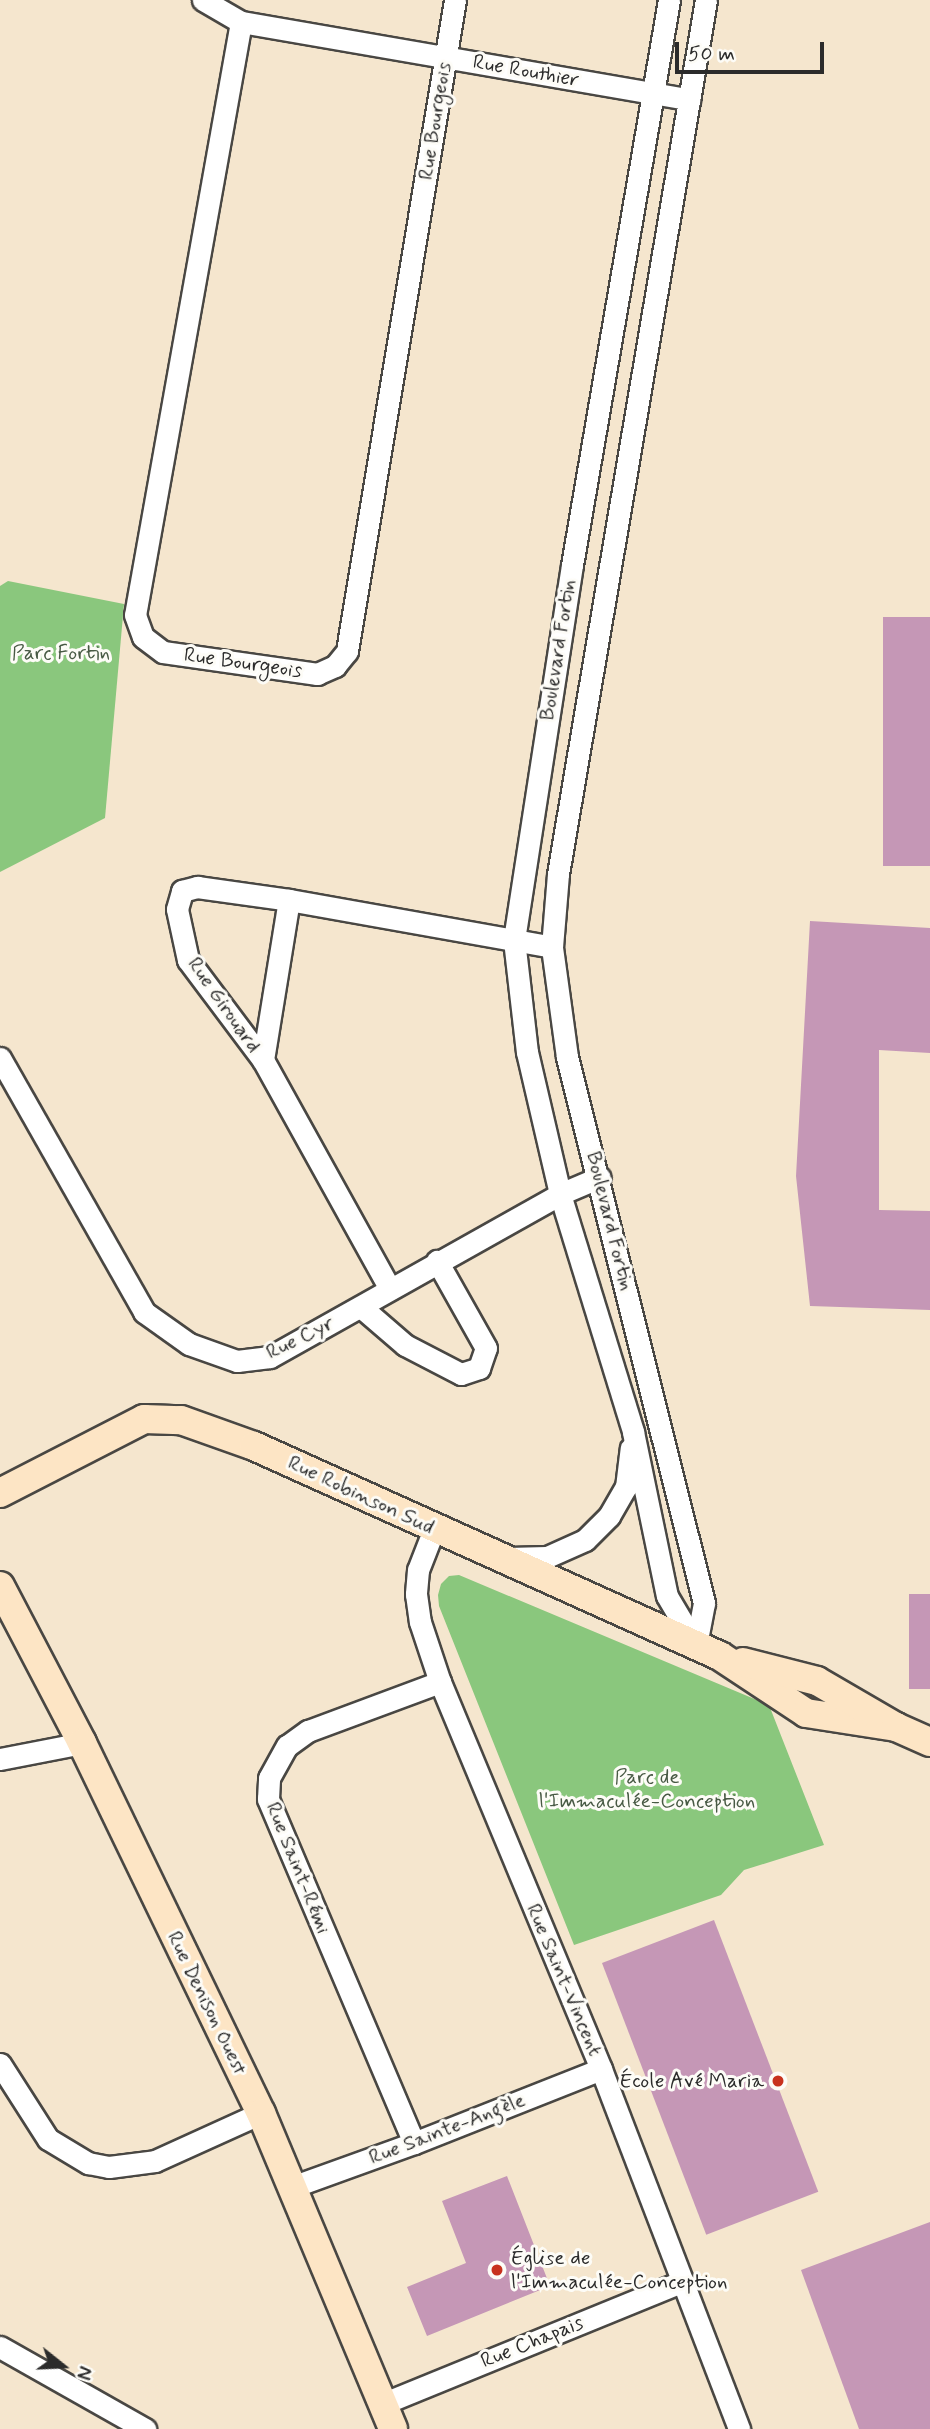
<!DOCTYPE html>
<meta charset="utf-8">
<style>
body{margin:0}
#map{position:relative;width:930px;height:2429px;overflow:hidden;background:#f5e6ce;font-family:Mynerve,sans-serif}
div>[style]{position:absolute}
.green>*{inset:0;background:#8ac77d}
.building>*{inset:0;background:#c597b6;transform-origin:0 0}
.roads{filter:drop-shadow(2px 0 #494743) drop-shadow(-2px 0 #494743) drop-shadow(0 2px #494743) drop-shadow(0 -2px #494743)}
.street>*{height:21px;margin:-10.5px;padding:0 10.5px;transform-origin:10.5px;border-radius:10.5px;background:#fff}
.secondary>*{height:28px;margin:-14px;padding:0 14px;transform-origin:14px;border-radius:14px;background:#fde5c5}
.dots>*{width:19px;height:19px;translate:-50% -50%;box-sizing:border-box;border:4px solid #fdfcf7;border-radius:50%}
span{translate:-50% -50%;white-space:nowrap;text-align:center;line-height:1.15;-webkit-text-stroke:6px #fdfcf7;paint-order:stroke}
.street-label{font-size:21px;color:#2b2b2b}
.park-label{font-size:21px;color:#485a44}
.poi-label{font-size:21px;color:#2b2b2b}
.right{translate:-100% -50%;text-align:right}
.left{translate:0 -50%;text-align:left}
.north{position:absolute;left:28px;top:2331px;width:70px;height:70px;-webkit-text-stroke:5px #fdfcf7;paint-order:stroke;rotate:108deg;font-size:19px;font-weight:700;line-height:28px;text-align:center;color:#2b2b2b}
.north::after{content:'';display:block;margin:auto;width:24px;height:32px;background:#2b2b2b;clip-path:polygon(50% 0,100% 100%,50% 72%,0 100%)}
.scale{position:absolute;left:675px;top:42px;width:149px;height:32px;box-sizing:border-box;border:4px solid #2b2b2b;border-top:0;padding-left:9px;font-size:21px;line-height:24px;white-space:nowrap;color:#2b2b2b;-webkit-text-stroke:5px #fdfcf7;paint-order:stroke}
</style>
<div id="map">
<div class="green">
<div style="clip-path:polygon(8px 581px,124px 604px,105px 818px,0 872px,0 586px)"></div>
<div style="clip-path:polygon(459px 1575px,769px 1705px,824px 1845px,744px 1870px,721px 1895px,574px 1945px,439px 1606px,438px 1595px,441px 1584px,449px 1576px)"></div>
</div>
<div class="building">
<div style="left:883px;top:617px;width:47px;height:249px"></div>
<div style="clip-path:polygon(810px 921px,930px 928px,930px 1053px,879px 1050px,879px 1210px,930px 1211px,930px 1310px,810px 1306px,796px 1176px)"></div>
<div style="left:930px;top:1594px;width:95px;height:21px;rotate:90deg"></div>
<div style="left:714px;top:1920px;width:291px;height:120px;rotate:69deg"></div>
<div style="clip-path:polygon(507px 2176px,550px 2286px,427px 2336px,407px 2287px,466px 2263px,442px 2201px)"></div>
<div style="clip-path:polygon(930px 2222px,930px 2429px,859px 2429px,801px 2270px)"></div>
</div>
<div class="roads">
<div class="street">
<div style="left:203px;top:0;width:44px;rotate:30.1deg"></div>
<div style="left:241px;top:22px;width:455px;rotate:9.8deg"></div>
<div style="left:669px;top:0;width:573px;rotate:99.74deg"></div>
<div style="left:572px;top:565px;width:379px;rotate:98.8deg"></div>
<div style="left:514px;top:940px;width:113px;rotate:83.4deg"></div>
<div style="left:527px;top:1052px;width:146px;rotate:76.9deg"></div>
<div style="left:560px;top:1194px;width:249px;rotate:72.9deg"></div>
<div style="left:633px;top:1432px;width:167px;rotate:78.3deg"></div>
<div style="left:667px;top:1596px;width:57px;rotate:59.4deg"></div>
<div style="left:241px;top:22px;width:602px;rotate:100.13deg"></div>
<div style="left:135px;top:615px;width:23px;rotate:70deg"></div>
<div style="left:143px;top:637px;width:25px;rotate:37deg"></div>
<div style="left:163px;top:652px;width:156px;rotate:8.1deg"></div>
<div style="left:317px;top:674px;width:20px;rotate:-24deg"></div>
<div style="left:335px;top:666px;width:19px;rotate:-51deg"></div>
<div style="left:347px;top:651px;width:660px;rotate:-80.58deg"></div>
<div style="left:0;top:1058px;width:292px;rotate:60.4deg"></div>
<div style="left:144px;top:1312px;width:55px;rotate:35.4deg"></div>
<div style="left:189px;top:1344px;width:51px;rotate:19.5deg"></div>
<div style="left:237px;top:1361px;width:33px;rotate:-7deg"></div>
<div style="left:270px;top:1357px;width:333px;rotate:-29.3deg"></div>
<div style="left:560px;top:1194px;width:43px;rotate:-23deg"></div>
<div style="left:263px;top:1060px;width:125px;rotate:-126.9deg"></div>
<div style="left:188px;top:960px;width:52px;rotate:-102.2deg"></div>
<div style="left:177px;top:909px;width:19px;rotate:-74deg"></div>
<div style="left:182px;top:891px;width:16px;rotate:-15deg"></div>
<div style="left:197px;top:887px;width:93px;rotate:8deg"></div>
<div style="left:390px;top:1289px;width:262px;rotate:-119deg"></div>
<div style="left:263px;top:1060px;width:162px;rotate:-80.8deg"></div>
<div style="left:289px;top:900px;width:267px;rotate:10.1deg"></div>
<div style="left:361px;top:1307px;width:58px;rotate:40.8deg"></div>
<div style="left:405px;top:1345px;width:63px;rotate:27.4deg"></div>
<div style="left:461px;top:1374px;width:19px;rotate:-18deg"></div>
<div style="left:479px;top:1368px;width:21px;rotate:-71deg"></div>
<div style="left:486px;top:1348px;width:100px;rotate:-119.4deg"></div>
<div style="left:434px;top:1529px;width:44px;rotate:111.3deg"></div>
<div style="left:418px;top:1570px;width:24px;rotate:95deg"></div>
<div style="left:416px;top:1594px;width:28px;rotate:82deg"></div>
<div style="left:420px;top:1622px;width:63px;rotate:71.6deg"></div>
<div style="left:440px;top:1682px;width:419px;rotate:67.4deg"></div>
<div style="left:601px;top:2069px;width:386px;rotate:69deg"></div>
<div style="left:507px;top:1558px;width:40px;rotate:-1.4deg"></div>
<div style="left:547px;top:1557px;width:42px;rotate:-24.1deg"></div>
<div style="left:585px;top:1540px;width:34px;rotate:-45deg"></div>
<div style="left:609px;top:1516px;width:34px;rotate:-60deg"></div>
<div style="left:626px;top:1487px;width:39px;rotate:-83deg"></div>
<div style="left:696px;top:1645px;width:43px;rotate:-79.2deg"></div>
<div style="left:704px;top:1603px;width:563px;rotate:-104.09deg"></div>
<div style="left:567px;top:1057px;width:111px;rotate:-97.8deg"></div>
<div style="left:552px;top:947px;width:73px;rotate:-85.3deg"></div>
<div style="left:558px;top:874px;width:886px;rotate:-80.39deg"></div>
<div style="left:0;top:1759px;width:84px;rotate:-11deg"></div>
<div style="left:0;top:2064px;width:89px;rotate:57.4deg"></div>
<div style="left:48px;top:2139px;width:47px;rotate:31deg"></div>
<div style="left:88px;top:2163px;width:21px;rotate:11deg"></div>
<div style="left:109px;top:2167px;width:46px;rotate:-7.4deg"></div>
<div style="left:155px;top:2161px;width:116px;rotate:-24.4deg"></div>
<div style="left:414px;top:2143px;width:374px;rotate:-113deg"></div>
<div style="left:268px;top:1799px;width:21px;rotate:-87deg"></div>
<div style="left:269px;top:1778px;width:37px;rotate:-61deg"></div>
<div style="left:287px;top:1746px;width:26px;rotate:-36deg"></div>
<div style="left:308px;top:1731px;width:141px;rotate:-20.4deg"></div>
<div style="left:292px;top:2187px;width:130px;rotate:-19.8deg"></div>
<div style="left:414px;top:2143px;width:201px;rotate:-21.6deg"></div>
<div style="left:0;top:2347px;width:167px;rotate:29.5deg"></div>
<div style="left:382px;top:2404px;width:325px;rotate:-22.2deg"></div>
</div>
<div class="secondary">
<div style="left:0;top:1493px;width:162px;rotate:-27.2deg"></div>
<div style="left:144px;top:1419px;width:37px;rotate:2deg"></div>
<div style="left:181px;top:1420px;width:77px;rotate:19.6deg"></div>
<div style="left:254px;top:1446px;width:511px;rotate:24.26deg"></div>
<div style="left:720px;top:1656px;width:103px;rotate:33.5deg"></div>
<div style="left:806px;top:1713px;width:91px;rotate:8.8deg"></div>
<div style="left:0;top:1586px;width:177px;rotate:62.4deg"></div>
<div style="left:82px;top:1743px;width:411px;rotate:64.2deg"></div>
<div style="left:261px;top:2113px;width:342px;rotate:67.3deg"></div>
<div style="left:743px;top:1662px;width:76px;rotate:14.4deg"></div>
<div style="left:817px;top:1681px;width:91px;rotate:30.2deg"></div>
<div style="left:896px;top:1727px;width:37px;rotate:24deg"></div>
</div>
</div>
<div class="dots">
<div style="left:778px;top:2081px;background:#c8321e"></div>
<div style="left:497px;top:2270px;background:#c8321e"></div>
</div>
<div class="street-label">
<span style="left:526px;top:71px;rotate:10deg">Rue Routhier</span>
<span style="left:435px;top:121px;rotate:-81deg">Rue Bourgeois</span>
<span style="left:558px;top:650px;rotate:-81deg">Boulevard Fortin</span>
<span style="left:243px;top:663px;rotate:8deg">Rue Bourgeois</span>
<span style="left:224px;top:1005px;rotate:55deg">Rue Girouard</span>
<span style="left:610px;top:1221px;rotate:76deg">Boulevard Fortin</span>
<span style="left:300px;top:1338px;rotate:-26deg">Rue Cyr</span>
<span style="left:361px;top:1495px;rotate:25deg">Rue Robinson Sud</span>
<span style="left:298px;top:1868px;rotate:68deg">Rue Saint-Rémi</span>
<span style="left:564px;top:1980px;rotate:67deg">Rue Saint-Vincent</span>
<span style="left:207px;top:2003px;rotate:64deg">Rue Denison Ouest</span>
<span style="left:447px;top:2129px;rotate:-21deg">Rue Sainte-Angèle</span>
<span style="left:532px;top:2342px;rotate:-22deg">Rue Chapais</span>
</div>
<div class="park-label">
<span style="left:61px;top:653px">Parc Fortin</span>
<span style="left:647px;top:1789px">Parc de<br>l'Immaculée-Conception</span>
</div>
<div class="poi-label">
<span class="right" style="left:764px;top:2081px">École Avé Maria</span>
<span class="left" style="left:511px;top:2270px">Église de<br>l'Immaculée-Conception</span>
</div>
<div class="north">N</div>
<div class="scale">50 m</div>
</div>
